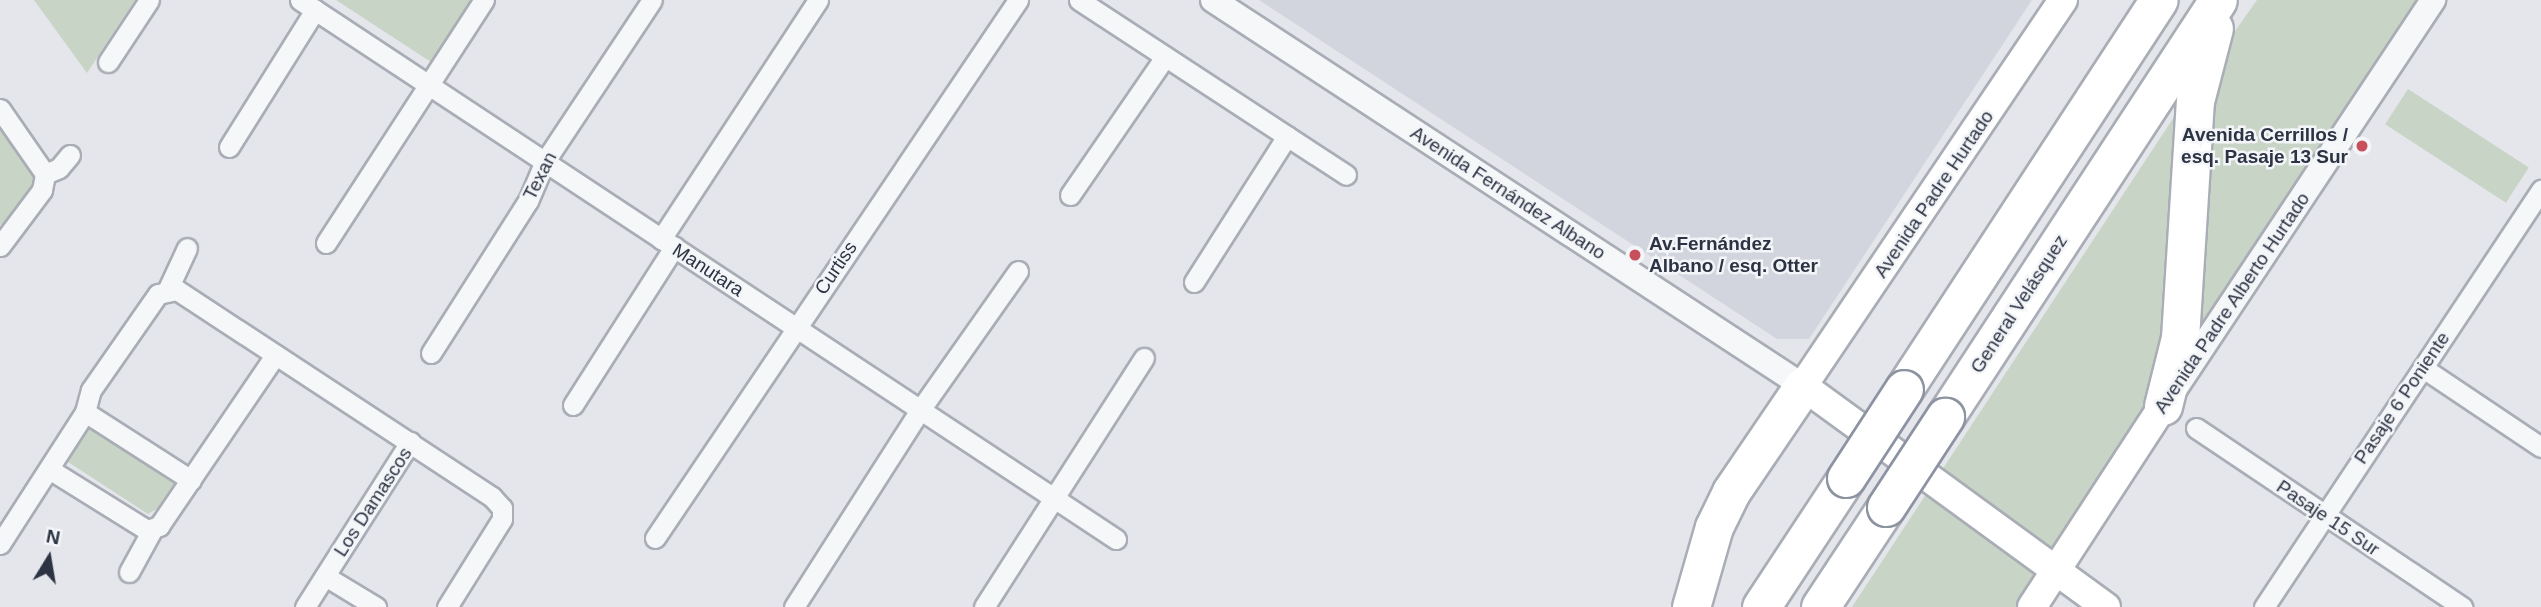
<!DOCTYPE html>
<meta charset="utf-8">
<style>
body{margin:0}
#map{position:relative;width:2541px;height:607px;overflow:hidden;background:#e4e6eb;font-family:Helvetica,sans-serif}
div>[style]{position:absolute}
.built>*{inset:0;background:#d2d5dd}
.green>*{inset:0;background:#c8d4c5;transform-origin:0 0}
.roads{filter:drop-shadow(2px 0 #a9adb5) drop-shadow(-2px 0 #a9adb5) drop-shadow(0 2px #a9adb5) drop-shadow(0 -2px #a9adb5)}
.minor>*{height:19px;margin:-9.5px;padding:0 9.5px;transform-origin:9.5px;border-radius:9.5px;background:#f6f7f9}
.tertiary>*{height:24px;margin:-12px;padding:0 12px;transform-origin:12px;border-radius:12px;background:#f6f7f9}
.secondary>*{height:28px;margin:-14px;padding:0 14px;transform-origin:14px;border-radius:14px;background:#fff}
.motorway>*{height:37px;margin:-18.5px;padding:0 18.5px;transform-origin:18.5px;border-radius:18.5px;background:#fff}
.bridges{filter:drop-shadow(2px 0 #8c93a1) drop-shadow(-2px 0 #8c93a1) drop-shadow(0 2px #8c93a1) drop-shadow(0 -2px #8c93a1)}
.motorway-bridge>*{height:37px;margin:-18.5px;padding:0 18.5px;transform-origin:18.5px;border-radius:18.5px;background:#fff}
.dots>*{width:19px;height:19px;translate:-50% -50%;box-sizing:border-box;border:4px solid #f3f5f8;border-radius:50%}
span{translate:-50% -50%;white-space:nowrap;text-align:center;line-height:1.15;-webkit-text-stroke:5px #f3f5f8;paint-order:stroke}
.poi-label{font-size:19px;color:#2c3343;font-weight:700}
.right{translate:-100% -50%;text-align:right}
.left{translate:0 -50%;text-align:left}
.street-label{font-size:19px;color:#2c3343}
.north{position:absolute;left:14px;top:523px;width:70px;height:70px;-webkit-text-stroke:5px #f3f5f8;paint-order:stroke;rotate:11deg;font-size:19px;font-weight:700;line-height:28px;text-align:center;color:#2c3343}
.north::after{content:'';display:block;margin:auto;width:24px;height:32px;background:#2c3343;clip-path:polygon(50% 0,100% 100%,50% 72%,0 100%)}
</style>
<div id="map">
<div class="built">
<div style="clip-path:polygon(1259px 0,2032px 0,1809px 339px,1777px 339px)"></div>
</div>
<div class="green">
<div style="clip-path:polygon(34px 0,135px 0,87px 73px)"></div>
<div style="clip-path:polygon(336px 0,472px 0,431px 62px)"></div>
<div style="clip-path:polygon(2257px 0,2416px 0,2017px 607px,1852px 607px,2172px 120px)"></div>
<div style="left:2408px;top:89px;width:144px;height:42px;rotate:33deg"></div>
<div style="clip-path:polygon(0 121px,35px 170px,35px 187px,7px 224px,0 225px)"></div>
<div style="clip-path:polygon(88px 426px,175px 482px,158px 508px,148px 514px,65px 460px)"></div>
</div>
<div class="roads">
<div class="minor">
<div style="left:300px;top:0;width:978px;rotate:33.45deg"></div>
<div style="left:1079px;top:0;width:319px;rotate:33.2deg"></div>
<div style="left:108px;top:62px;width:74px;rotate:-56.5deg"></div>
<div style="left:0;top:109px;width:79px;rotate:55.3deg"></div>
<div style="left:229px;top:147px;width:162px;rotate:-57.9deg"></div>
<div style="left:45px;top:174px;width:15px;rotate:-23deg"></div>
<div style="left:59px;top:168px;width:17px;rotate:-50deg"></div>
<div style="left:1070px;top:195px;width:168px;rotate:-55.5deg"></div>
<div style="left:661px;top:239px;width:286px;rotate:-56.7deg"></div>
<div style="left:326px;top:243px;width:290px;rotate:-57deg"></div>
<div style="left:0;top:246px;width:70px;rotate:-53.1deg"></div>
<div style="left:42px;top:190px;width:16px;rotate:-79deg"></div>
<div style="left:1194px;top:282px;width:173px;rotate:-57.5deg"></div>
<div style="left:168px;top:289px;width:45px;rotate:-65.1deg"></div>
<div style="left:431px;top:353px;width:180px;rotate:-57.5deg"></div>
<div style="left:528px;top:201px;width:43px;rotate:-67deg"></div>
<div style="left:545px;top:161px;width:193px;rotate:-56.4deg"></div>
<div style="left:2423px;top:368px;width:142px;rotate:33.8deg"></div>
<div style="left:573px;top:405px;width:188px;rotate:-57.4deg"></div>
<div style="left:85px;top:412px;width:126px;rotate:32.7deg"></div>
<div style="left:2196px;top:428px;width:321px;rotate:33.9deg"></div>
<div style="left:49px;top:469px;width:115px;rotate:31.9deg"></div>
<div style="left:147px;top:530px;width:13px;rotate:-18deg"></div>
<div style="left:159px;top:526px;width:207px;rotate:-55.8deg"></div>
<div style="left:655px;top:538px;width:649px;rotate:-55.99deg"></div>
<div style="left:0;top:544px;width:157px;rotate:-57.2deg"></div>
<div style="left:85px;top:412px;width:23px;rotate:-75deg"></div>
<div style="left:91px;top:390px;width:117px;rotate:-55.1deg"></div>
<div style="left:158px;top:294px;width:19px;rotate:-12deg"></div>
<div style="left:177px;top:290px;width:377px;rotate:33.3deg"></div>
<div style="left:492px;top:497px;width:15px;rotate:48deg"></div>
<div style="left:502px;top:508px;width:11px;rotate:90deg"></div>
<div style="left:502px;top:519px;width:104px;rotate:122deg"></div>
<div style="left:129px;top:572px;width:48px;rotate:-61.3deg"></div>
<div style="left:325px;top:576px;width:60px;rotate:31.3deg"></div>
<div style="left:305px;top:607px;width:196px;rotate:-57.5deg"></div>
<div style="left:794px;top:607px;width:234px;rotate:-57.4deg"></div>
<div style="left:920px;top:410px;width:170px;rotate:-54.8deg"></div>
<div style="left:984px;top:607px;width:296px;rotate:-57.3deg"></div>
<div style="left:2264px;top:607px;width:501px;rotate:-56.41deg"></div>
</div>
<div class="tertiary">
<div style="left:1213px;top:0;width:705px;rotate:33.19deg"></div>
<div style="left:2176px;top:387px;width:465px;rotate:-56.4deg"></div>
</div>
<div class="secondary">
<div style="left:2063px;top:0;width:465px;rotate:124deg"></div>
<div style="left:1803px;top:386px;width:375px;rotate:36.1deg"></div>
<div style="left:2032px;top:607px;width:240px;rotate:-56.9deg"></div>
</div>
<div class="motorway">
<div style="left:1904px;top:389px;width:465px;rotate:-56.8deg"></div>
<div style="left:2163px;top:406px;width:70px;rotate:-76deg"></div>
<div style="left:2180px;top:338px;width:237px;rotate:-86.4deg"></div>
<div style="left:2195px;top:101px;width:75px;rotate:-75.4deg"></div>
<div style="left:1945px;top:417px;width:498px;rotate:-56.8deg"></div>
<div style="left:1691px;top:607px;width:83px;rotate:-74deg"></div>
<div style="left:1714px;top:527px;width:39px;rotate:-64deg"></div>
<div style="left:1731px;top:492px;width:128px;rotate:-55.8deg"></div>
<div style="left:1761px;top:607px;width:154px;rotate:-56.6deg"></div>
<div style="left:1820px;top:607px;width:120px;rotate:-56.6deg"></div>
</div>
</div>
<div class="bridges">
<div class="motorway-bridge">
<div style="left:1846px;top:478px;width:106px;rotate:-56.9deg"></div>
<div style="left:1886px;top:507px;width:108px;rotate:-56.8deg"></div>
</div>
</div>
<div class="dots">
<div style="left:2362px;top:146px;background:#c8505b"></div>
<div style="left:1635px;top:255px;background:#c8505b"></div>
</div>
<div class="poi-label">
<span class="right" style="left:2348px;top:146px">Avenida Cerrillos /<br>esq. Pasaje 13 Sur</span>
<span class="left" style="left:1649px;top:255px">Av.Fernández<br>Albano / esq. Otter</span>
</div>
<div class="street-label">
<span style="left:540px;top:176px;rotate:-63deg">Texan</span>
<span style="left:1508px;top:193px;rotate:33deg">Avenida Fernández Albano</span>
<span style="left:1934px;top:194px;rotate:-56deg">Avenida Padre Hurtado</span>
<span style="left:836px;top:268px;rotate:-56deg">Curtiss</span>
<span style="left:708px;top:270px;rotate:33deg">Manutara</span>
<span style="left:2232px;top:303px;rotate:-56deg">Avenida Padre Alberto Hurtado</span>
<span style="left:2019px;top:304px;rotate:-57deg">General Velásquez</span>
<span style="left:2402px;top:398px;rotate:-56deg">Pasaje 6 Poniente</span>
<span style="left:373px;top:502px;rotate:-57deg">Los Damascos</span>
<span style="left:2328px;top:518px;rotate:34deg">Pasaje 15 Sur</span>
</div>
<div class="north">N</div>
</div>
